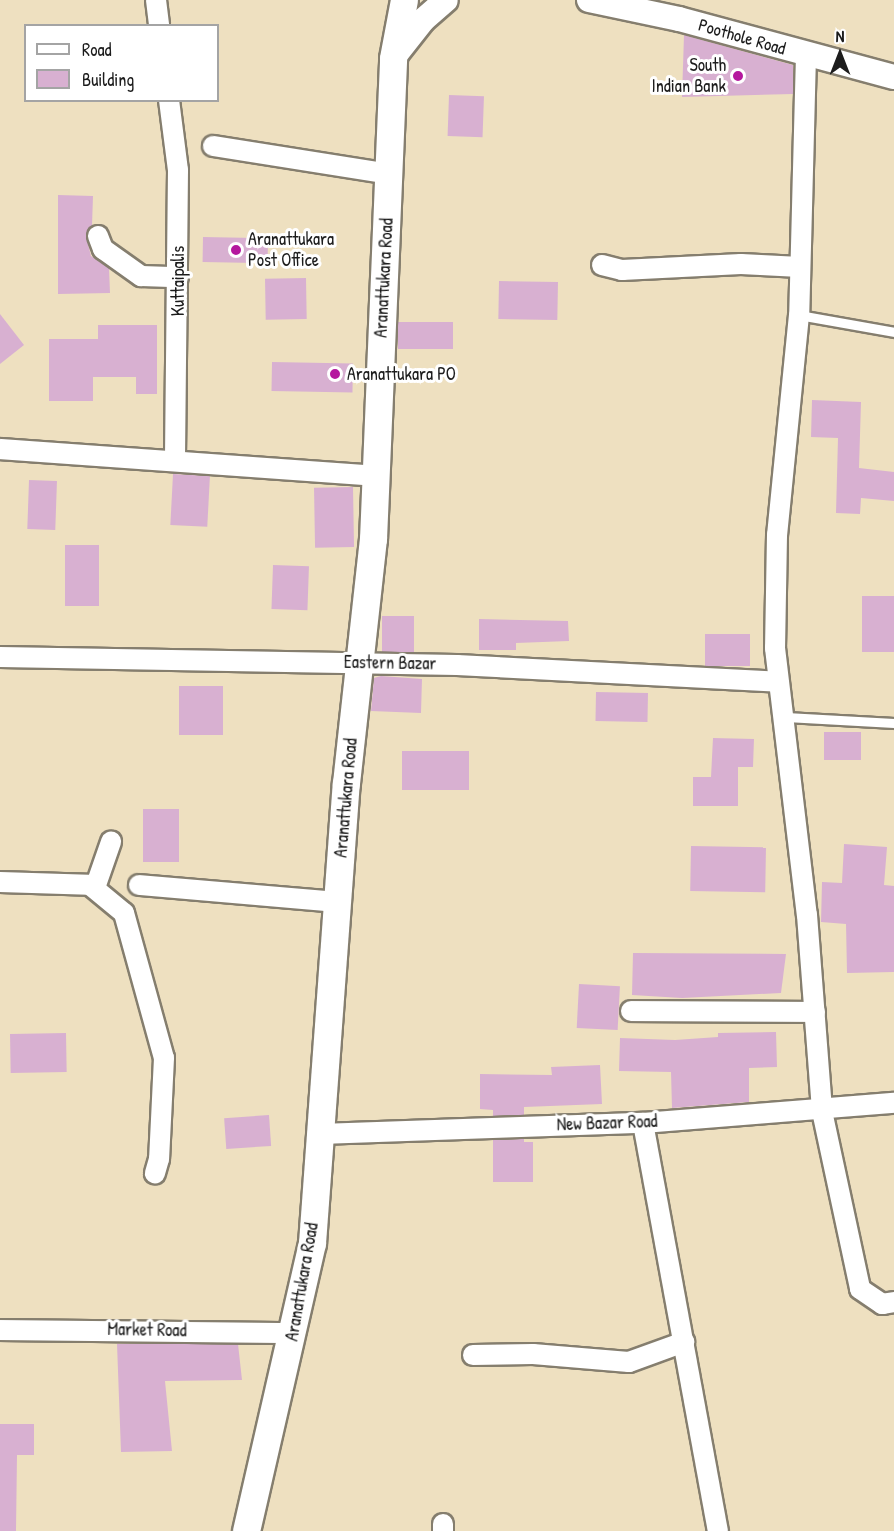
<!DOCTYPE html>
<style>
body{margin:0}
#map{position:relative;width:894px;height:1531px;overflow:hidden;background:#eee0c0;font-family:"Patrick Hand",sans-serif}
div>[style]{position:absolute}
.building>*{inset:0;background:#d8b0d1;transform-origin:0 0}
.roads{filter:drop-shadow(2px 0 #857e6e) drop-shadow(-2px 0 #857e6e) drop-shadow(0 2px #857e6e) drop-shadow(0 -2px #857e6e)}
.service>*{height:9px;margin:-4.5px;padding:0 4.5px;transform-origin:4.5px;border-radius:4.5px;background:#fff}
.minor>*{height:20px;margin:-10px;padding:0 10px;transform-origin:10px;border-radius:10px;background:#fff}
.tertiary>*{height:24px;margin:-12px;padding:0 12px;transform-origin:12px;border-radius:12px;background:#fff}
.secondary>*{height:27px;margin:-13.5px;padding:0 13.5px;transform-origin:13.5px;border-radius:13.5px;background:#fff}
.dots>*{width:16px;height:16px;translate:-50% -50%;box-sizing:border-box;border:3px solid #fff;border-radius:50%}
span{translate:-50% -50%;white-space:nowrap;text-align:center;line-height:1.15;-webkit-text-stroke:6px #fff;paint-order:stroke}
.street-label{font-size:18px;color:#1c1c1c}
.poi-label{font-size:18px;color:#1c1c1c}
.right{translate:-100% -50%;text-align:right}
.left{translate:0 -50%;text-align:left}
.legend{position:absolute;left:24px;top:24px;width:195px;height:78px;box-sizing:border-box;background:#fff;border:2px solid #a4a4a4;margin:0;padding:8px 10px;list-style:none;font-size:18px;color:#1c1c1c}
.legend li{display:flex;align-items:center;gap:12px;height:30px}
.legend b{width:30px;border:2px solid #a4a4a4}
.north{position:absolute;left:810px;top:24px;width:60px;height:60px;-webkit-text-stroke:4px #fff;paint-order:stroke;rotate:0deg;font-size:16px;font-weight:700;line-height:24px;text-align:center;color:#1c1c1c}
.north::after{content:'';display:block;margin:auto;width:21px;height:27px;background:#1c1c1c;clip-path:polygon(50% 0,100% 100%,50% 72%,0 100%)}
</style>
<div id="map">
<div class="building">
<div style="clip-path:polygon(684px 35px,793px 65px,793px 94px,682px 97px)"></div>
<div style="left:449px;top:95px;width:35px;height:41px;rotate:2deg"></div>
<div style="clip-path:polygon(58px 195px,93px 196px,92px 226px,87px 240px,91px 256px,109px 268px,110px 293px,58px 294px)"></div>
<div style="left:203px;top:237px;width:65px;height:25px;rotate:1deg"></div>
<div style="left:306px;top:278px;width:41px;height:41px;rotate:89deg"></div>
<div style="left:499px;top:281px;width:59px;height:38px;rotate:1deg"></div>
<div style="clip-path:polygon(0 314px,24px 345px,0 364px)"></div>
<div style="left:398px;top:322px;width:55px;height:27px"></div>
<div style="clip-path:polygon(98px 325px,157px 325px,157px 394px,136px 394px,136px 377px,93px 377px,93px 401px,49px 401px,49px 339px,98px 339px)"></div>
<div style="left:272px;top:362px;width:81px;height:29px;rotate:1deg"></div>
<div style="clip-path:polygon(812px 400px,861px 402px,859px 468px,894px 472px,894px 501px,861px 498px,860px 514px,836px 513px,838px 438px,811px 437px)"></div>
<div style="left:173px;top:474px;width:37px;height:51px;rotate:3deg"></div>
<div style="left:29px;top:480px;width:28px;height:49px;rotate:2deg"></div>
<div style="left:353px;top:487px;width:60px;height:39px;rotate:89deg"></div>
<div style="left:65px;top:545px;width:34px;height:61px"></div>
<div style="left:273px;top:565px;width:36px;height:44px;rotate:2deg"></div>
<div style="left:894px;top:596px;width:56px;height:32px;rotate:90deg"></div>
<div style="left:382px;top:616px;width:32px;height:36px"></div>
<div style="clip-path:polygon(479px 619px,568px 621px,569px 641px,516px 643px,516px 650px,479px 650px)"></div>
<div style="left:705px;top:634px;width:45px;height:32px"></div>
<div style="clip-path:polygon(381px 676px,422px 679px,421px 713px,371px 711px,374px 678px)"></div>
<div style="left:179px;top:686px;width:44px;height:49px"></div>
<div style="left:596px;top:692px;width:52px;height:29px;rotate:1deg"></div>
<div style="left:824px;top:732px;width:37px;height:28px"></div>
<div style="clip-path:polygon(713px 738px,754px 739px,753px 767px,738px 767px,738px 806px,693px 806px,693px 777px,711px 777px)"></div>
<div style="left:469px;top:751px;width:39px;height:67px;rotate:90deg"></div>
<div style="left:143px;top:809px;width:36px;height:53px"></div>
<div style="clip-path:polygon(844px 844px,887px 847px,884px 885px,894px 886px,894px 972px,847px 973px,846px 924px,821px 922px,822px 882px,842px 883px)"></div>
<div style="left:691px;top:846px;width:75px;height:45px;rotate:1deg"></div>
<div style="clip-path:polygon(633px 953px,786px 954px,781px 993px,682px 998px,632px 995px)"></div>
<div style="left:579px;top:984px;width:41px;height:44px;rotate:3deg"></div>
<div style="clip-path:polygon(776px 1032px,777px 1067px,749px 1068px,749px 1102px,672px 1108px,671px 1072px,619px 1071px,620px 1038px,675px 1040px,718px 1037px,718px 1033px)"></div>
<div style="left:66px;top:1033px;width:39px;height:56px;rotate:89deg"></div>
<div style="clip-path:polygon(600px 1065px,602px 1104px,524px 1107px,524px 1115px,493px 1116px,493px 1110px,480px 1109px,480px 1074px,552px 1075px,551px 1067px)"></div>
<div style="left:269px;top:1115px;width:31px;height:45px;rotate:86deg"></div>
<div style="clip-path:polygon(524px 1139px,524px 1142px,533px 1142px,533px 1182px,493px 1182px,493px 1140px)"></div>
<div style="clip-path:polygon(117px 1344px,238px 1344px,242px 1380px,165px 1381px,172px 1451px,121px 1452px)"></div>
<div style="clip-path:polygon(0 1424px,34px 1424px,34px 1455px,17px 1455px,16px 1531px,0 1531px)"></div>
</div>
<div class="roads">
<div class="service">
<div style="left:799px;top:315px;width:97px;rotate:10.1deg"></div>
<div style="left:786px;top:717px;width:108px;rotate:3.2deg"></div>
</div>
<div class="minor">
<div style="left:156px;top:0;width:26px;rotate:83deg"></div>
<div style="left:806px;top:55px;width:260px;rotate:91.5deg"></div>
<div style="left:799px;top:315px;width:221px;rotate:95.7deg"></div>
<div style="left:777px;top:535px;width:113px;rotate:91deg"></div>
<div style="left:775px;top:648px;width:269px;rotate:83.2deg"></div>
<div style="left:807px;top:915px;width:197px;rotate:85.6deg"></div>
<div style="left:822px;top:1111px;width:182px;rotate:77.9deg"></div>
<div style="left:860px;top:1289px;width:27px;rotate:34deg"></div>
<div style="left:882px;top:1304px;width:12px;rotate:-9deg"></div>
<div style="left:169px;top:100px;width:71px;rotate:82.7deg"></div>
<div style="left:178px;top:170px;width:291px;rotate:90.6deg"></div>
<div style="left:213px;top:146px;width:178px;rotate:9deg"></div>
<div style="left:98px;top:236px;width:14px;rotate:69deg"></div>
<div style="left:103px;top:249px;width:47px;rotate:35.4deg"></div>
<div style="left:141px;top:276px;width:37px;rotate:2deg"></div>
<div style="left:602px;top:265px;width:21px;rotate:14deg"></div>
<div style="left:622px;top:270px;width:119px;rotate:-2.9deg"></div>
<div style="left:741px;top:264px;width:59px;rotate:2.9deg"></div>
<div style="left:0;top:449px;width:376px;rotate:4.1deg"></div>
<div style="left:0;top:657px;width:457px;rotate:1deg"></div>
<div style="left:457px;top:665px;width:322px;rotate:3deg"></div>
<div style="left:0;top:882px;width:96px;rotate:1.8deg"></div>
<div style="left:96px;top:885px;width:46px;rotate:-70.8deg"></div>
<div style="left:90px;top:885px;width:44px;rotate:39.5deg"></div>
<div style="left:124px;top:913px;width:150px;rotate:74.6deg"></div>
<div style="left:164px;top:1058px;width:101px;rotate:92.8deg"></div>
<div style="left:159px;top:1159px;width:15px;rotate:106deg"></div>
<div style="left:139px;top:885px;width:198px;rotate:4.9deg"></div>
<div style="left:631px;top:1011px;width:184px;rotate:0.3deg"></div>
<div style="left:643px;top:1123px;width:415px;rotate:79.6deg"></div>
<div style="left:320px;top:1134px;width:323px;rotate:-2deg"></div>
<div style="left:643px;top:1123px;width:252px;rotate:-4.6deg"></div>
<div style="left:0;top:1330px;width:294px;rotate:0.6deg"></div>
<div style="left:473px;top:1355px;width:60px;rotate:-1deg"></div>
<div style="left:533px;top:1354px;width:96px;rotate:4.8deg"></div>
<div style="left:629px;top:1362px;width:59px;rotate:-20deg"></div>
<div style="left:443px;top:1531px;width:7px;rotate:-90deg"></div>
</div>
<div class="tertiary">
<div style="left:589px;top:0;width:92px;rotate:11.9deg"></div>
<div style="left:679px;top:19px;width:223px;rotate:15.1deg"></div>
<div style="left:393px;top:58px;width:48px;rotate:-51.7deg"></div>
<div style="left:423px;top:20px;width:30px;rotate:-41deg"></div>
</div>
<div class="secondary">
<div style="left:246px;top:1531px;width:295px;rotate:-77.1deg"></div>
<div style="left:312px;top:1243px;width:461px;rotate:-85.8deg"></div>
<div style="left:346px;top:783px;width:245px;rotate:-83.7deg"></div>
<div style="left:373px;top:539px;width:481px;rotate:-87.6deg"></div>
<div style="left:393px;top:58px;width:59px;rotate:-79.3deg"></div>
</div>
</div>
<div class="dots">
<div style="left:738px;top:76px;background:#b5179e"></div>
<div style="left:236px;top:250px;background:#b5179e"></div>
<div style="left:335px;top:374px;background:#b5179e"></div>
</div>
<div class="street-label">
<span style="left:742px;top:37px;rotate:16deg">Poothole Road</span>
<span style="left:384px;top:278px;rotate:-87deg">Aranattukara Road</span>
<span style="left:178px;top:281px;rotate:-90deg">Kuttaipalis</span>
<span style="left:390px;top:663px;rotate:1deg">Eastern Bazar</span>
<span style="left:346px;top:798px;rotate:-85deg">Aranattukara Road</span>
<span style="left:607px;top:1123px;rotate:-2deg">New Bazar Road</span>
<span style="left:302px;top:1282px;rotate:-80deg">Aranattukara Road</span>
<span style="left:147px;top:1330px;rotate:1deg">Market Road</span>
</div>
<div class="poi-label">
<span class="right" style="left:726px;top:76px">South<br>Indian Bank</span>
<span class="left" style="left:248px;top:250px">Aranattukara<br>Post Office</span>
<span class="left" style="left:347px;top:374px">Aranattukara PO</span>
</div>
<ul class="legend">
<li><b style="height:8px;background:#fff"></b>Road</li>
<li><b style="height:16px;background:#d8b0d1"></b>Building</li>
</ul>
<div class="north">N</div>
</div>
